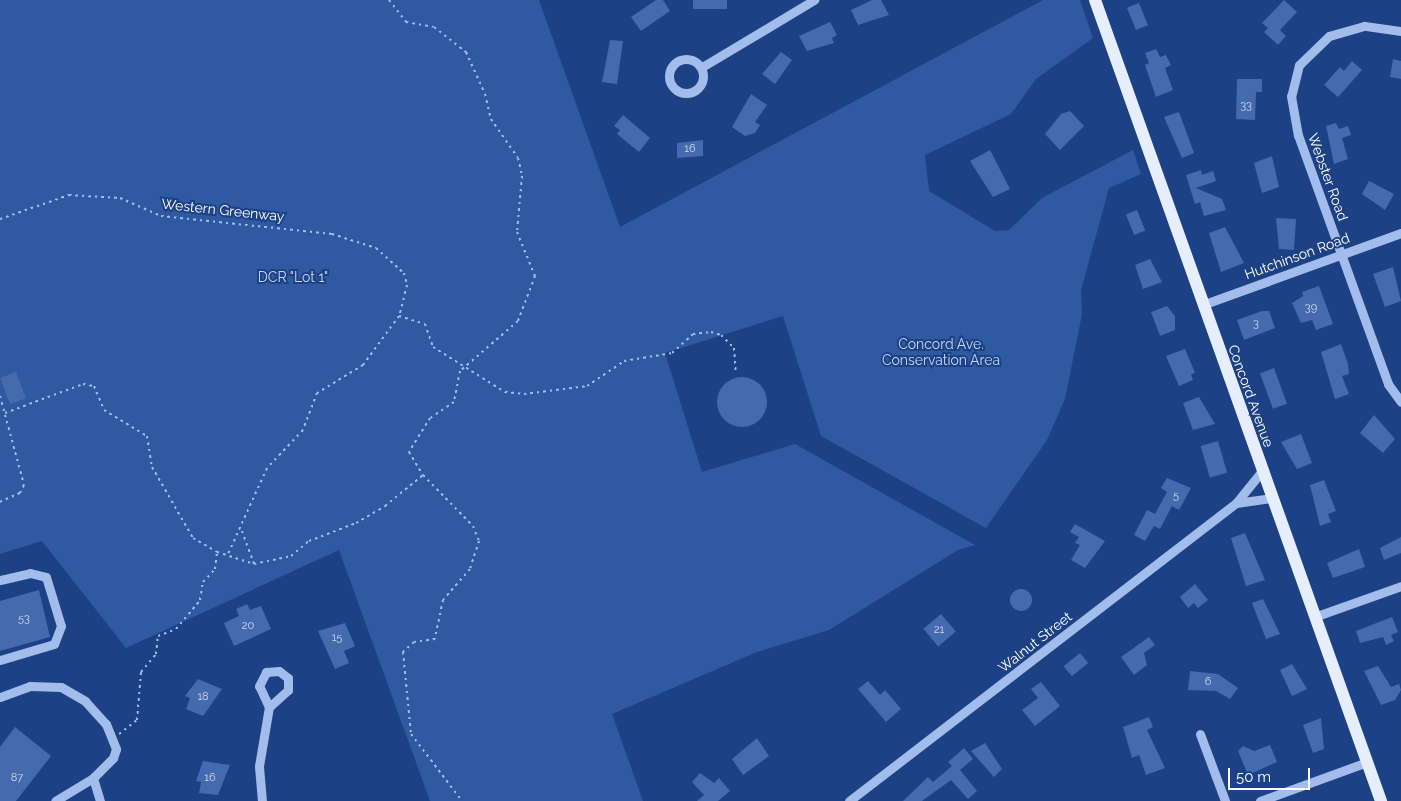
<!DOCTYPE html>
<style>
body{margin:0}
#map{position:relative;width:1401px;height:801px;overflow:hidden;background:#1c4184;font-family:Raleway,sans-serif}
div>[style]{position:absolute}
.green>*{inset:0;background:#2f5aa2}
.building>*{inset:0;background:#446bad;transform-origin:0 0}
.round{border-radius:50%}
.path>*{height:2px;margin-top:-1px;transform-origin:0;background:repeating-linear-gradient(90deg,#a2bdeb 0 2.5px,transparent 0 6.5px)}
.minor>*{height:9px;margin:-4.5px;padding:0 4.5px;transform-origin:4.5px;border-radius:4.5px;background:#a2bdeb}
.minor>.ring{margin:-4.5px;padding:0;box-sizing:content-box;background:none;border:9px solid #a2bdeb;border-radius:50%}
.major>*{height:12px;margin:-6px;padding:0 6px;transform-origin:6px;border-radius:6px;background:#e6eefe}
span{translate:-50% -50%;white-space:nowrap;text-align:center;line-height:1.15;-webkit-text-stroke:4px #1c4184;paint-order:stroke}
.number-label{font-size:11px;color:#d0daea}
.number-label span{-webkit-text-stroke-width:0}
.street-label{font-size:14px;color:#fff}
.park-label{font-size:14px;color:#c6d9f8}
.scale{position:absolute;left:1228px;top:768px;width:82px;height:22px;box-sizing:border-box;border:2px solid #fff;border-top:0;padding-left:6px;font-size:15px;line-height:18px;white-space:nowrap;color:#fff;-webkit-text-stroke:4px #1c4184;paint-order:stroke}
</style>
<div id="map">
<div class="green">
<div style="clip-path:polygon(0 0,539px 0,620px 227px,1043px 0,1080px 0,1093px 38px,1036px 79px,1011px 114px,925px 155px,929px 191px,995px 231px,1009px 230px,1042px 198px,1133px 150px,1141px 174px,1109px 188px,1081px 290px,1082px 314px,1065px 399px,1047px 440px,986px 528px,821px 436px,783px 316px,665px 353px,702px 472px,795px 444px,975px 545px,958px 550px,829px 630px,757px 652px,612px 714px,643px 801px,430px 801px,339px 550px,126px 648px,42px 541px,0 554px)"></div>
</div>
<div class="building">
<div style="clip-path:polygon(656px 0,663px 0,670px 11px,641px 31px,631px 17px)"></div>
<div style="left:693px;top:0;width:34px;height:9px"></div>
<div style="clip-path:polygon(872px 0,881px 0,889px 15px,858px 25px,851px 10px)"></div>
<div style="clip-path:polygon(1284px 0,1297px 12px,1280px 30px,1286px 36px,1278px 45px,1264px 32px,1268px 28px,1262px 23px)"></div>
<div style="left:1139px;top:3px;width:24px;height:13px;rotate:68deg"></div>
<div style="clip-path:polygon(830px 22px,837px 35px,832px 38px,834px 43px,807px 51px,799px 36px)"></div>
<div style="clip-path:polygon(610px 40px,623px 41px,617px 84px,602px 82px)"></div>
<div style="clip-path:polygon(1156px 49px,1160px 57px,1166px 55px,1171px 65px,1165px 68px,1173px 90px,1156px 97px,1145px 65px,1149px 63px,1145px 53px)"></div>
<div style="clip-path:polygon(781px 52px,792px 60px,775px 84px,762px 74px)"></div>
<div style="clip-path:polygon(1393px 59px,1401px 61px,1401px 79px,1390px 77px)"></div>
<div style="clip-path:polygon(1352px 61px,1362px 70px,1338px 97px,1324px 85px,1340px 67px,1344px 71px)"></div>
<div style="clip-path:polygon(1237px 79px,1262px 79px,1262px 92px,1256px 92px,1255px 120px,1236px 119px)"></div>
<div style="clip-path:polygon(751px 94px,767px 105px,755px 122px,760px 125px,755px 133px,745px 136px,732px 127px)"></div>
<div style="clip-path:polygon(1070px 111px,1084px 126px,1060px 150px,1045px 134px,1061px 114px)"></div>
<div style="clip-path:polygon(1179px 112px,1194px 153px,1182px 158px,1164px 117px)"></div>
<div style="clip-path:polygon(623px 115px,650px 138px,639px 152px,617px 134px,620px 130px,614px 126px)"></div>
<div style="clip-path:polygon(1336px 123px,1339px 129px,1348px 126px,1351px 135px,1342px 138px,1348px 159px,1334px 164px,1326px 126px)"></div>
<div style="clip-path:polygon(703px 140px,703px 156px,677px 158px,677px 143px)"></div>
<div style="clip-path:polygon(990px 150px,1010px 189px,993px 197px,970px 161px)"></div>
<div style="clip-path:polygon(1272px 156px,1279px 187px,1262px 193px,1254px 163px)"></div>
<div style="clip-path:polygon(1201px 170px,1202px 175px,1213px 171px,1216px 181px,1196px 188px,1222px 199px,1226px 210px,1204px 216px,1200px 202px,1195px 204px,1186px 175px)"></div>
<div style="clip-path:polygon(1369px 181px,1394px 194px,1385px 210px,1362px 194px)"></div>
<div style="left:1137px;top:210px;width:22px;height:12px;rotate:68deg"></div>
<div style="clip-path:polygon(1276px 218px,1296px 219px,1294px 250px,1279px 249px)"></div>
<div style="clip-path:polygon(1225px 227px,1244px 263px,1221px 272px,1209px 233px)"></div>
<div style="clip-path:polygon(1150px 259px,1162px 282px,1143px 289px,1135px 265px)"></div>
<div style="clip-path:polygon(1393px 267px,1401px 301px,1385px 307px,1373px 274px)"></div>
<div style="clip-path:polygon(1319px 286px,1333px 324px,1316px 330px,1312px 320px,1301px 323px,1292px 303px,1303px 296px,1302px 292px)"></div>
<div style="clip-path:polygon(1167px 306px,1175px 316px,1175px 330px,1160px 336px,1151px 312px)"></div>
<div style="clip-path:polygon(1262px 311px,1269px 311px,1275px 328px,1244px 340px,1237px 320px)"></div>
<div style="clip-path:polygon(1341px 344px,1348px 364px,1349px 374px,1342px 376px,1349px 394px,1335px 399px,1321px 352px)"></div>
<div style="clip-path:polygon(1185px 349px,1195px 373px,1191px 374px,1193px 380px,1179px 386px,1166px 356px)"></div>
<div style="left:1274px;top:368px;width:38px;height:15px;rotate:70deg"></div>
<div style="left:16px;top:372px;width:28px;height:17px;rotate:69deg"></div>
<div class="round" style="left:717px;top:377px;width:50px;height:50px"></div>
<div style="clip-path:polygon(1199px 397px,1215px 424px,1193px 430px,1183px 403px)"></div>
<div style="clip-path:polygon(1374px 415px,1395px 439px,1383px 453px,1360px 433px)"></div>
<div style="clip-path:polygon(1301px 434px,1312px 463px,1297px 469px,1281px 442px)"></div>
<div style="left:1218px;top:441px;width:33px;height:18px;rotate:74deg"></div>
<div style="clip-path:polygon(1167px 478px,1191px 488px,1179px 510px,1172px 506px,1160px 529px,1154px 526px,1145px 541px,1134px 535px,1147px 510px,1155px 514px,1167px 492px,1161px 488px)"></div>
<div style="clip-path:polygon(1324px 480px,1336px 511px,1328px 514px,1331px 522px,1320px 526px,1310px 485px)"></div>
<div style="clip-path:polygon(1075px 524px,1105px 541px,1085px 568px,1071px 560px,1080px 545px,1075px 543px,1079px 537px,1070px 532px)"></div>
<div style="clip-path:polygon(1245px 533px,1265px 580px,1246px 586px,1231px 538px)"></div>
<div style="clip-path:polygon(1401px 537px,1401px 553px,1384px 560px,1380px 548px)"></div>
<div style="clip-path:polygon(1359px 549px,1365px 567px,1333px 578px,1327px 563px)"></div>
<div style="clip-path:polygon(1195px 584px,1208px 600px,1198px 608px,1194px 603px,1188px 608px,1180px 597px)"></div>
<div class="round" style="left:1010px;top:589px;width:22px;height:22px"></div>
<div style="clip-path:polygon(39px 590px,50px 637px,0 651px,0 601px)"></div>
<div style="clip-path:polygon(1263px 599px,1280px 634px,1266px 639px,1252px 603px)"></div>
<div style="clip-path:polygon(247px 604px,250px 610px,261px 606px,271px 629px,234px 646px,224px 623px,239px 616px,236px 609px)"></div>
<div style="left:941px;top:614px;width:23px;height:23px;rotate:50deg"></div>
<div style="clip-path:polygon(1392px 617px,1398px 632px,1391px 635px,1394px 641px,1386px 645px,1383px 637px,1360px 643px,1356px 631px)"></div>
<div style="clip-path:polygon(345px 623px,355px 646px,344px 651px,349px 663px,335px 669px,318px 631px)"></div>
<div style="clip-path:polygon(1149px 637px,1155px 645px,1144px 653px,1147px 665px,1134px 675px,1121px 657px)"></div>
<div style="left:1080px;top:653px;width:13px;height:21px;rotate:51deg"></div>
<div style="clip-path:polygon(1292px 664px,1307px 689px,1292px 696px,1280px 670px)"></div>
<div style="clip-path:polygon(1378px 666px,1391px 687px,1399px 684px,1401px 690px,1395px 700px,1381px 705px,1364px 671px)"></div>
<div style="clip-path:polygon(1190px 671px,1218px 674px,1238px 688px,1230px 699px,1216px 691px,1188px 690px)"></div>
<div style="clip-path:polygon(198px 679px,222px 689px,203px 716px,186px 709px,190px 698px,185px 696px)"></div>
<div style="clip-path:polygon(868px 681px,880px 695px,885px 690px,901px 709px,886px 722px,858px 689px)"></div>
<div style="clip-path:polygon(1041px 682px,1060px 706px,1035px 726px,1022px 710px,1038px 698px,1031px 689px)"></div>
<div style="clip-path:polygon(1149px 717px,1153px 727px,1147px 730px,1165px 768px,1146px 775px,1139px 755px,1132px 758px,1123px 727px)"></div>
<div style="clip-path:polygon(1321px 718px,1324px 749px,1313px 753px,1303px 725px)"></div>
<div style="clip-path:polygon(15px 727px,51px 756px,16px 801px,0 801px,0 747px)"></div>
<div style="clip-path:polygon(757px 738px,769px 756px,743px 775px,732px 759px)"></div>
<div style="clip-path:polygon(985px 743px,1002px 769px,994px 777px,971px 751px)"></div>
<div style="clip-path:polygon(1270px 745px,1277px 762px,1248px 775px,1238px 751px,1243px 746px,1254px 751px)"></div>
<div style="clip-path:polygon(964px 748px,973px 759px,960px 770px,977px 791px,968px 799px,951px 780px,922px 801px,903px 801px,928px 777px,933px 782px,952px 766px,948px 762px)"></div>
<div style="clip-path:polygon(203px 761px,230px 765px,218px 795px,199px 793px,201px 782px,196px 781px)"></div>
<div style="clip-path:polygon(700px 773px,714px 783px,719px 778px,730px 791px,718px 801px,697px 801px,704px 795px,692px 782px)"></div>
</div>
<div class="path">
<div style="left:389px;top:0;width:28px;rotate:52deg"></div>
<div style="left:406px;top:22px;width:28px;rotate:10deg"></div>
<div style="left:434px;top:27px;width:41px;rotate:38deg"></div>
<div style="left:466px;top:52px;width:46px;rotate:65.7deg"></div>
<div style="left:485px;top:94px;width:26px;rotate:77deg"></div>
<div style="left:491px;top:119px;width:47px;rotate:55.3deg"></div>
<div style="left:518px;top:158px;width:18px;rotate:77deg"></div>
<div style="left:522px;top:176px;width:56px;rotate:95.1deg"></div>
<div style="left:517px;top:232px;width:48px;rotate:67.8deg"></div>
<div style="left:535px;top:276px;width:48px;rotate:110.7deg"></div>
<div style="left:518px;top:321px;width:77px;rotate:139.2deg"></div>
<div style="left:460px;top:371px;width:32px;rotate:101deg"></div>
<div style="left:454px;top:402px;width:29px;rotate:146deg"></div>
<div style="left:430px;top:418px;width:40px;rotate:122deg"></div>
<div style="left:409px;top:452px;width:27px;rotate:59deg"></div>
<div style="left:423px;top:475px;width:71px;rotate:45.6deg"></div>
<div style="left:473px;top:526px;width:16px;rotate:68deg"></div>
<div style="left:479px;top:541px;width:29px;rotate:108deg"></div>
<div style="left:470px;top:569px;width:41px;rotate:131.1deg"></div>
<div style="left:443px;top:600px;width:40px;rotate:102deg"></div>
<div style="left:435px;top:639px;width:21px;rotate:172deg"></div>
<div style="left:414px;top:642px;width:15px;rotate:138deg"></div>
<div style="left:403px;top:652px;width:82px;rotate:84.4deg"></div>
<div style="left:411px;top:734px;width:84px;rotate:52.7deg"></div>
<div style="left:0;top:219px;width:73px;rotate:-19.2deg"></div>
<div style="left:69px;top:195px;width:51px;rotate:3.4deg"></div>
<div style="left:120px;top:198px;width:45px;rotate:23.7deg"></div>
<div style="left:161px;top:216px;width:172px;rotate:6deg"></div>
<div style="left:332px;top:234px;width:46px;rotate:17.7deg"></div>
<div style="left:376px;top:248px;width:38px;rotate:42deg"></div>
<div style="left:404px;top:273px;width:12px;rotate:76deg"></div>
<div style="left:407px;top:285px;width:32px;rotate:104deg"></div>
<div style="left:399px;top:316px;width:61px;rotate:126.3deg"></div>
<div style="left:363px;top:365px;width:54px;rotate:148.7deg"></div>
<div style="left:317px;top:393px;width:40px;rotate:111deg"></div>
<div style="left:303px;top:430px;width:52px;rotate:133.5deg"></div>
<div style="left:267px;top:468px;width:94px;rotate:114.4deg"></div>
<div style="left:399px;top:316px;width:27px;rotate:17deg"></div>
<div style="left:425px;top:324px;width:24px;rotate:71deg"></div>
<div style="left:433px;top:347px;width:85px;rotate:32deg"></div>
<div style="left:505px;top:392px;width:19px;rotate:6deg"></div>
<div style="left:524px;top:394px;width:64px;rotate:-7.2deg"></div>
<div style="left:587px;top:386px;width:45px;rotate:-34deg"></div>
<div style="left:624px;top:361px;width:49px;rotate:-9.5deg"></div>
<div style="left:672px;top:353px;width:28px;rotate:-42deg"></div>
<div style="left:693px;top:334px;width:18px;rotate:-6deg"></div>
<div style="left:711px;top:332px;width:10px;rotate:17deg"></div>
<div style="left:721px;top:335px;width:18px;rotate:45deg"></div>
<div style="left:734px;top:348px;width:26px;rotate:86deg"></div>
<div style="left:0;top:396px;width:92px;rotate:74.9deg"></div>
<div style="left:24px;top:485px;width:9px;rotate:117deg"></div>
<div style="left:20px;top:493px;width:22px;rotate:156deg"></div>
<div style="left:5px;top:413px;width:83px;rotate:-20.4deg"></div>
<div style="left:83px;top:384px;width:11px;rotate:10deg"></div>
<div style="left:94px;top:386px;width:26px;rotate:67deg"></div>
<div style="left:104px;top:410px;width:50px;rotate:31.2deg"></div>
<div style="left:147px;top:436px;width:31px;rotate:81deg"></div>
<div style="left:152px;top:467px;width:82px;rotate:60deg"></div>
<div style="left:193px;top:538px;width:28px;rotate:30deg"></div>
<div style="left:217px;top:552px;width:39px;rotate:18deg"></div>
<div style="left:254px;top:564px;width:38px;rotate:-12deg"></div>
<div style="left:291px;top:556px;width:23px;rotate:-40deg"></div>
<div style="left:309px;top:541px;width:50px;rotate:-21deg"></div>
<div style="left:356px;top:523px;width:34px;rotate:-30deg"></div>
<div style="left:385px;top:506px;width:49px;rotate:-39.2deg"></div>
<div style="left:242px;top:531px;width:35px;rotate:70deg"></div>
<div style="left:119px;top:734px;width:23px;rotate:-38deg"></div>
<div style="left:137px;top:720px;width:48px;rotate:-85.2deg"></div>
<div style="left:141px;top:672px;width:23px;rotate:-50deg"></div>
<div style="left:156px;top:654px;width:18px;rotate:-84deg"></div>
<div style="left:158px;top:636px;width:19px;rotate:-21deg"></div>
<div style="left:176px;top:629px;width:38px;rotate:-50deg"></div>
<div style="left:200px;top:600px;width:18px;rotate:-81deg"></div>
<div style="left:203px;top:582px;width:18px;rotate:-47deg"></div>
<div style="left:215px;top:569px;width:17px;rotate:-83deg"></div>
</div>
<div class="minor">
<div style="left:1401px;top:31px;width:37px;rotate:-172deg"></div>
<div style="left:1364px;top:26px;width:36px;rotate:164deg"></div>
<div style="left:1329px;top:36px;width:42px;rotate:136deg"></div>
<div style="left:1299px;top:65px;width:32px;rotate:104deg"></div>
<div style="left:1291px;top:96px;width:40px;rotate:80deg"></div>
<div style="left:1298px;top:135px;width:265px;rotate:70.1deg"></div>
<div style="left:1388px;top:384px;width:22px;rotate:54deg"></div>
<div class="ring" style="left:669px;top:59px;width:25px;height:25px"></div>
<div style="left:702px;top:67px;width:131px;rotate:-30.9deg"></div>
<div style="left:1202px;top:305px;width:212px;rotate:-19.9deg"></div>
<div style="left:1236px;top:503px;width:35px;rotate:-8deg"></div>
<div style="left:0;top:580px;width:31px;rotate:-13deg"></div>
<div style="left:30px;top:573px;width:16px;rotate:14deg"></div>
<div style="left:46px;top:577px;width:51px;rotate:73deg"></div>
<div style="left:61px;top:626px;width:19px;rotate:111deg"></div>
<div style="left:54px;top:644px;width:56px;rotate:163.5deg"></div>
<div style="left:1314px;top:617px;width:92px;rotate:-19.6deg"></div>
<div style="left:0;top:697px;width:32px;rotate:-20deg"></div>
<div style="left:30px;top:686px;width:31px;rotate:2deg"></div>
<div style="left:61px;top:687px;width:28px;rotate:30deg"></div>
<div style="left:85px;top:701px;width:31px;rotate:48deg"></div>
<div style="left:106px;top:724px;width:27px;rotate:68deg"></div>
<div style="left:116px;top:749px;width:9px;rotate:108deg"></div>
<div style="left:113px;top:758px;width:28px;rotate:135deg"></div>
<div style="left:93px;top:778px;width:44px;rotate:148.8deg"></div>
<div style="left:1200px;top:734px;width:72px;rotate:69.5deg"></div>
<div style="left:93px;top:778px;width:24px;rotate:73deg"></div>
<div style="left:262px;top:801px;width:35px;rotate:-95deg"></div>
<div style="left:259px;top:766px;width:60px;rotate:-80.4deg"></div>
<div style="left:269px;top:707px;width:23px;rotate:-115deg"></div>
<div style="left:259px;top:686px;width:16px;rotate:-63deg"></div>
<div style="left:266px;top:672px;width:13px;rotate:-4deg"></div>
<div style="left:279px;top:671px;width:11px;rotate:38deg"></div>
<div style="left:288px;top:678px;width:12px;rotate:90deg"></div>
<div style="left:288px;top:690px;width:25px;rotate:138deg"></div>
<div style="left:849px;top:801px;width:488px;rotate:-37.6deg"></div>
<div style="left:1236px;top:503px;width:41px;rotate:-50.9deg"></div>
<div style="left:1260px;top:801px;width:114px;rotate:-20deg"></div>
</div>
<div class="major">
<div style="left:1095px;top:0;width:851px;rotate:70.35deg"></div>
</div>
<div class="number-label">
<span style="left:1246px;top:106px">33</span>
<span style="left:690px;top:149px">16</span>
<span style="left:1311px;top:308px">39</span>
<span style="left:1256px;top:324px">3</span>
<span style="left:1176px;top:496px">5</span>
<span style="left:24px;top:619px">53</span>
<span style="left:248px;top:626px">20</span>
<span style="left:939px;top:630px">21</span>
<span style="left:337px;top:638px">15</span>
<span style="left:1208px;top:682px">6</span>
<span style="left:203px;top:697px">18</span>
<span style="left:17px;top:778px">87</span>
<span style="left:210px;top:778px">16</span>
</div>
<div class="street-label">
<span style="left:1328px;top:177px;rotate:70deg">Webster Road</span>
<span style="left:223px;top:210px;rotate:6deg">Western Greenway</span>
<span style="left:1297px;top:256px;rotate:-20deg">Hutchinson Road</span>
<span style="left:1251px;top:396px;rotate:70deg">Concord Avenue</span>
<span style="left:1035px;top:642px;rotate:-38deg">Walnut Street</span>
</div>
<div class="park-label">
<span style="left:293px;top:277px">DCR "Lot 1"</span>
<span style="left:941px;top:352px">Concord Ave.<br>Conservation Area</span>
</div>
<div class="scale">50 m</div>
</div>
